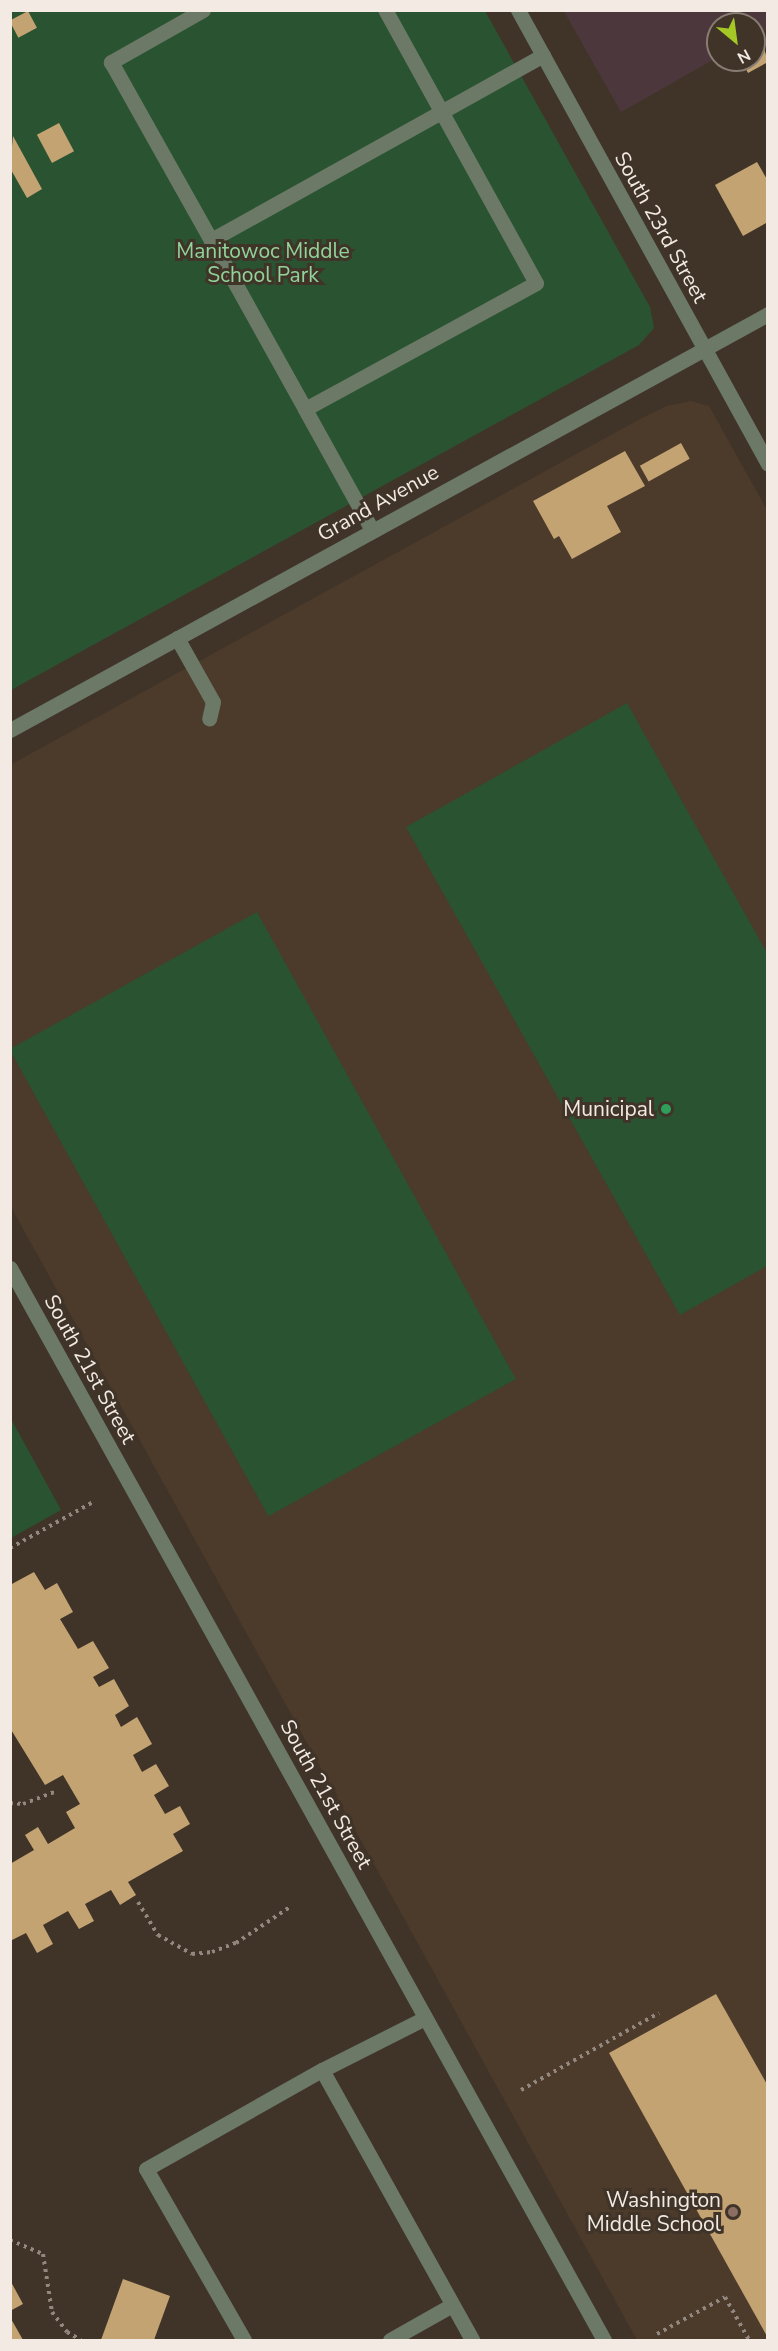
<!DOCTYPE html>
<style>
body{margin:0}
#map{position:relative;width:778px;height:2351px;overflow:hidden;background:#403429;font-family:"Nunito Sans",sans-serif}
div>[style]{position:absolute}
.industrial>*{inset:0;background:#4c383c}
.built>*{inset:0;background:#4c3a2b}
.green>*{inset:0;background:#2a5331;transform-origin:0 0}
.building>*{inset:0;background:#c4a373;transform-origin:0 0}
.path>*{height:4px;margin-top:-2px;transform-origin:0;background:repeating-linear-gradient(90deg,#92887f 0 3px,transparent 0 7.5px)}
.minor>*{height:15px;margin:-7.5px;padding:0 7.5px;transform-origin:7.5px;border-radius:7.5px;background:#6b7966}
.dots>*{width:16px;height:16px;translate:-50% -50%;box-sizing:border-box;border:3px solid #403429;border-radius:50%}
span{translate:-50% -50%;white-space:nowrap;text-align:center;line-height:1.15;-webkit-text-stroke:6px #403429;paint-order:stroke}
.street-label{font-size:21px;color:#f2eae3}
.park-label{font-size:21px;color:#91d49a}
.poi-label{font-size:21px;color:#f2eae3}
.right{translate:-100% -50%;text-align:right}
.frame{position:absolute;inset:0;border:12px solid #f2eae3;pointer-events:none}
.north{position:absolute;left:706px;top:12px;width:60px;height:60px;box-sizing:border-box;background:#403429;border:2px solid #877d73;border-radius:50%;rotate:151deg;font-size:16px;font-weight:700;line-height:24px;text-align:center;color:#f2eae3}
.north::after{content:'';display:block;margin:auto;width:21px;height:27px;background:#a4c825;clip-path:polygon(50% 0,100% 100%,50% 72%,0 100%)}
</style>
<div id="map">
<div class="industrial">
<div style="clip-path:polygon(564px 11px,767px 11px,767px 29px,754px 37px,754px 24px,718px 24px,718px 57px,621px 112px)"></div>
</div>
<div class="built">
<div style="clip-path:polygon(691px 401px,709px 406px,767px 510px,767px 2340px,637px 2340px,11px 1207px,10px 765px,642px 418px,667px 406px)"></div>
</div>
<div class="green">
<div style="clip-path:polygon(11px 11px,485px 11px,650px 307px,654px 328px,639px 345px,11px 690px)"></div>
<div style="clip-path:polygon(627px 703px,767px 953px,767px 1266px,680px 1315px,406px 827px)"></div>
<div style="left:257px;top:912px;width:534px;height:283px;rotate:61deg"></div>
<div style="clip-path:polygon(11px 1419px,61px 1510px,11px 1538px,10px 1538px)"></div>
</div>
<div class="building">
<div style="left:28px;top:11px;width:19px;height:21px;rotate:62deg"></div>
<div style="clip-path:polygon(762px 41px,768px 62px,748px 73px,741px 60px,754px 60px,754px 45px)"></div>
<div style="left:59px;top:123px;width:32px;height:25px;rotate:62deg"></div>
<div style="clip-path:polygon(13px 136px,42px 189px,27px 198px,10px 168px)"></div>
<div style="clip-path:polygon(757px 162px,768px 181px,768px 222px,743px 236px,715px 185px)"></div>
<div style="left:681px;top:443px;width:18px;height:47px;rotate:61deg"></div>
<div style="clip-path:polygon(625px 451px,645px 486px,607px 506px,621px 532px,572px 559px,559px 536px,554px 539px,533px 501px)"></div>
<div style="clip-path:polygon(34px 1572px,45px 1590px,57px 1583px,73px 1612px,60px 1619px,78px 1649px,93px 1641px,109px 1668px,93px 1677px,99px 1687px,114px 1679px,129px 1706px,115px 1715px,121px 1727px,137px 1717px,152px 1744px,133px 1755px,142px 1772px,156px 1764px,169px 1786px,154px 1795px,165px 1814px,180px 1806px,190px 1824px,173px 1834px,183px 1851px,128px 1882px,136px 1895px,120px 1905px,111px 1890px,85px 1904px,94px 1921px,79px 1929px,68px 1911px,43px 1925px,53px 1944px,37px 1953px,26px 1933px,10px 1941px,10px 1864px,34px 1850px,25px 1835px,38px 1827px,48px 1844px,75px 1828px,66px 1812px,80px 1804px,63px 1775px,45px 1785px,10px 1728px,10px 1585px)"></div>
<div style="clip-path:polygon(716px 1994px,768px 2086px,768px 2338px,609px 2053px)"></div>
<div style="clip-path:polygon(123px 2279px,170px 2296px,154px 2340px,101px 2340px)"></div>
<div style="clip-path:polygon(10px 2280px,23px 2304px,10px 2311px)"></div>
<div style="clip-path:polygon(10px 2317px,23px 2340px,10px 2340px)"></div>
</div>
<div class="path">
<div style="left:10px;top:1548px;width:97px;rotate:-28.9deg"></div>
<div style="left:10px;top:1803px;width:13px;rotate:4deg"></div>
<div style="left:23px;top:1804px;width:36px;rotate:-21deg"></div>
<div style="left:138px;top:1902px;width:39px;rotate:59deg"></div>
<div style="left:158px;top:1935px;width:39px;rotate:29deg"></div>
<div style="left:192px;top:1954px;width:20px;rotate:-6deg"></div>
<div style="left:212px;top:1952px;width:26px;rotate:-21deg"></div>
<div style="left:236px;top:1943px;width:65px;rotate:-33.7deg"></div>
<div style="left:521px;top:2090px;width:158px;rotate:-29.2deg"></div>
<div style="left:10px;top:2240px;width:36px;rotate:23deg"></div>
<div style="left:43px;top:2254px;width:59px;rotate:81.2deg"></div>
<div style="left:52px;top:2312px;width:25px;rotate:53deg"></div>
<div style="left:67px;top:2332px;width:16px;rotate:30deg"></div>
<div style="left:657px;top:2334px;width:77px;rotate:-28.6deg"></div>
<div style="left:725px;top:2297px;width:49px;rotate:60.8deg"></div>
</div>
<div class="minor">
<div style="left:203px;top:10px;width:106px;rotate:150.5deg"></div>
<div style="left:111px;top:62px;width:204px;rotate:60.7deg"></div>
<div style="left:211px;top:240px;width:380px;rotate:-29.1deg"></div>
<div style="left:518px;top:10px;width:518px;rotate:61.16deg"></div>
<div style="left:211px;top:240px;width:193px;rotate:60.9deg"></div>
<div style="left:372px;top:530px;width:138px;rotate:-119deg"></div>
<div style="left:305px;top:409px;width:263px;rotate:-28.6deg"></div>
<div style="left:536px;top:283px;width:312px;rotate:-118.9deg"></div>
<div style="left:177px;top:638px;width:73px;rotate:60.6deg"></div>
<div style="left:213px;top:702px;width:17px;rotate:103deg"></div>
<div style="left:10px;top:730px;width:865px;rotate:-28.76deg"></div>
<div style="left:10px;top:1268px;width:1226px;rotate:61.01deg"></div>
<div style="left:322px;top:2070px;width:115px;rotate:-26.8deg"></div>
<div style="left:244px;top:2340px;width:197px;rotate:-119.8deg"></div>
<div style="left:146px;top:2169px;width:202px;rotate:-29.4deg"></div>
<div style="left:322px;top:2070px;width:309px;rotate:60.9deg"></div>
<div style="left:390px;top:2340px;width:71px;rotate:-29.4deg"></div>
</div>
<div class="dots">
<div style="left:666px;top:1109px;background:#2e9e5b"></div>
<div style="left:733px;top:2212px;background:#8d6e63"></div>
</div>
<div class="street-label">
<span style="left:661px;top:227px;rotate:61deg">South 23rd Street</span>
<span style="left:378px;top:503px;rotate:-29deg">Grand Avenue</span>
<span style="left:90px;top:1369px;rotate:61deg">South 21st Street</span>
<span style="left:326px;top:1794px;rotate:61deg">South 21st Street</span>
</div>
<div class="park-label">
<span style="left:263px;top:263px">Manitowoc Middle<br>School Park</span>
</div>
<div class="poi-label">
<span class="right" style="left:654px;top:1109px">Municipal</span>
<span class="right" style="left:721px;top:2212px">Washington<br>Middle School</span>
</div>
<div class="frame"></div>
<div class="north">N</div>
</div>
